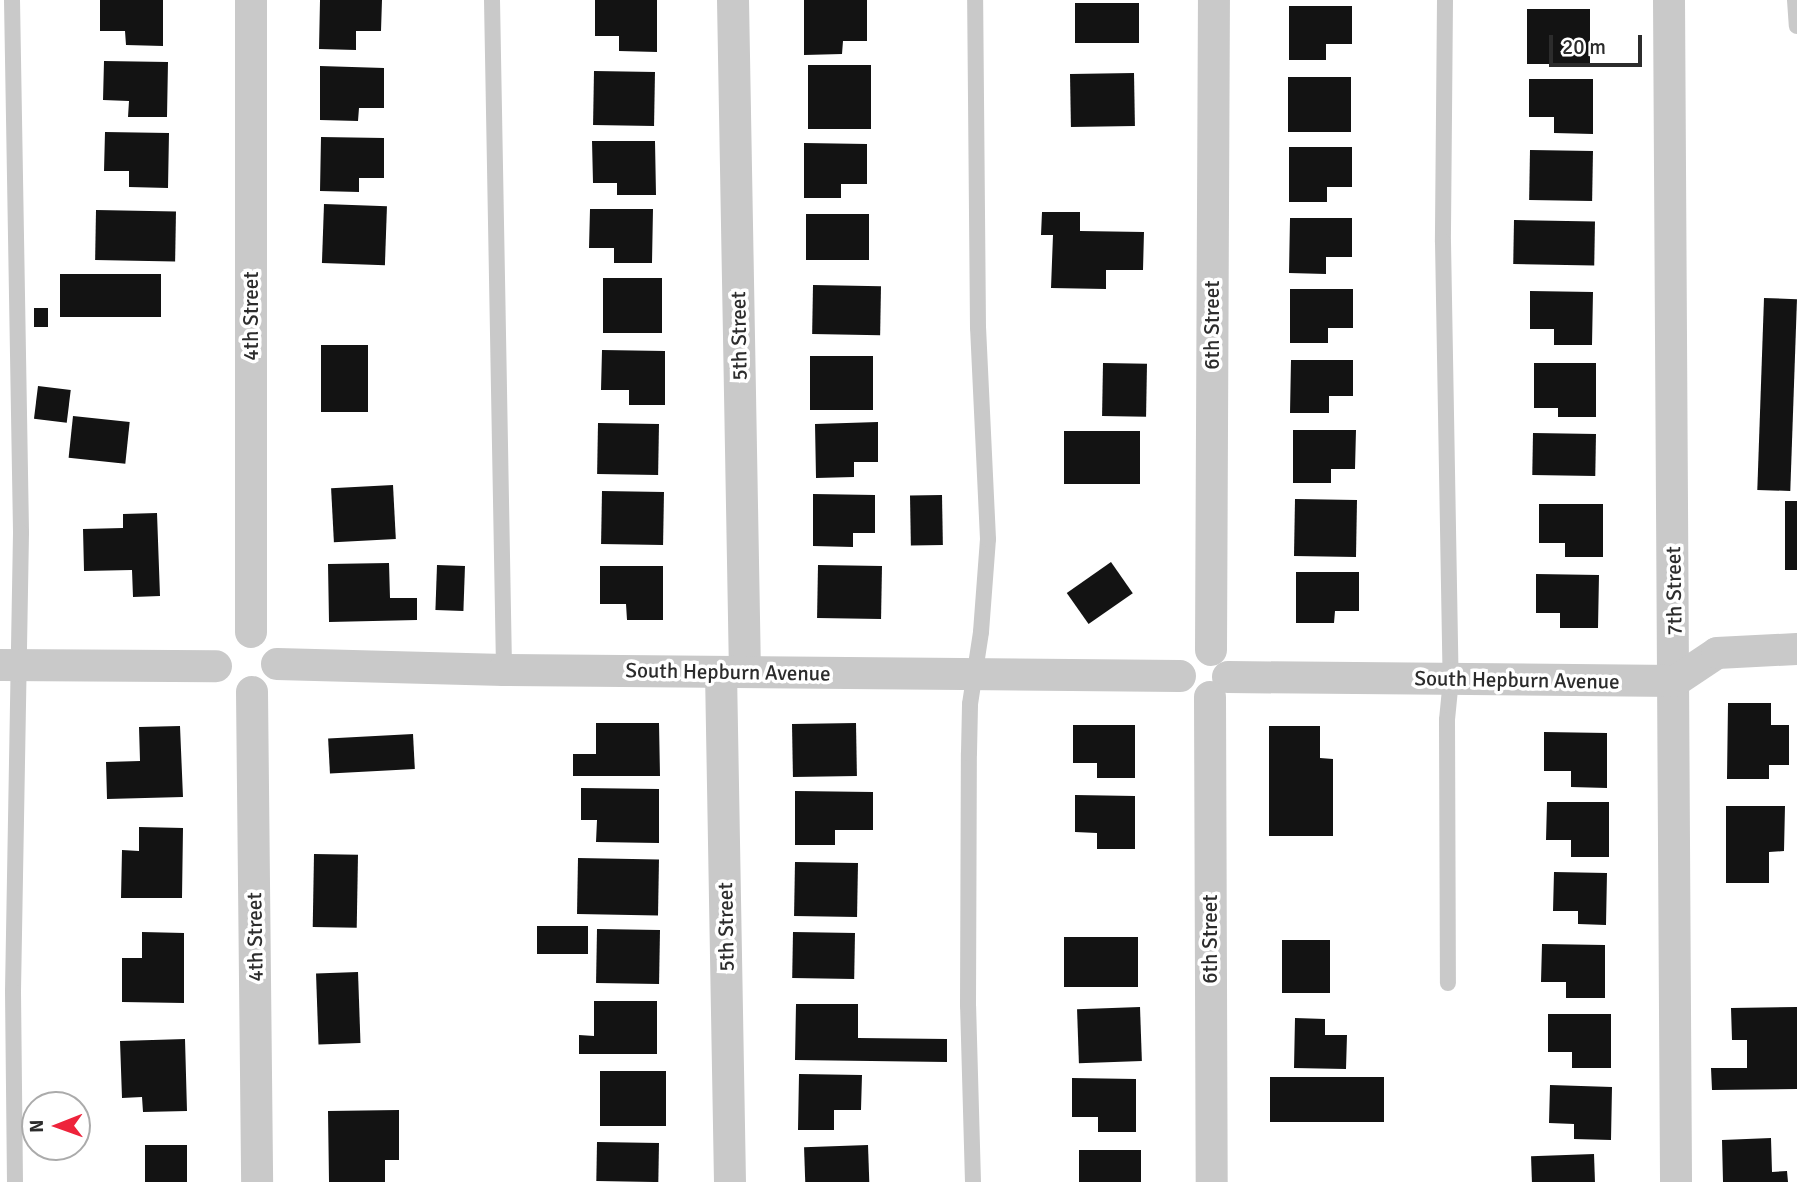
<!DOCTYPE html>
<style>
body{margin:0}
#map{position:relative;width:1797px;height:1182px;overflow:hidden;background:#fff;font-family:Signika,sans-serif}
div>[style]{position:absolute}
.building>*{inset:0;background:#131313;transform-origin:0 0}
.lane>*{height:16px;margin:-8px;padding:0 8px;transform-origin:8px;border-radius:8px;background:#c9c9c9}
.street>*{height:32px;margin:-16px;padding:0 16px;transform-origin:16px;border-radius:16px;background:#c9c9c9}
span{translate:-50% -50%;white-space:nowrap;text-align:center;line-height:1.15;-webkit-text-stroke:7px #fff;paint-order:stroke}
.street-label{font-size:21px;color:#2c2c2c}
.north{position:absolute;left:21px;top:1091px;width:70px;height:70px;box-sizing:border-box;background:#fff;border:2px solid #ababab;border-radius:50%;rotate:269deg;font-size:19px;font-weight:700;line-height:28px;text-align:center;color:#2c2c2c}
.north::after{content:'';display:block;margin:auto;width:24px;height:32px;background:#ee233b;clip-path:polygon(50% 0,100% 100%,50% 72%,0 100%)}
.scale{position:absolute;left:1549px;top:35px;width:93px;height:32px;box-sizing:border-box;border:4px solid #2c2c2c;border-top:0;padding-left:9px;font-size:21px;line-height:24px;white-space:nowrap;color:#2c2c2c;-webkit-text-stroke:5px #fff;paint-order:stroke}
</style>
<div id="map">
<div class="building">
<div style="clip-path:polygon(100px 0,163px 0,163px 46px,126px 45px,125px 31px,100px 31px)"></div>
<div style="clip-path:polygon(320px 0,382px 0,381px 31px,356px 31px,356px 50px,319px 49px)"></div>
<div style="clip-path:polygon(595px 0,657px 0,657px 52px,619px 51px,619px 36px,595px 36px)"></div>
<div style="clip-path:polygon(804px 0,867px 0,867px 41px,843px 41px,842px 54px,804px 55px)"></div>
<div style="left:1075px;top:3px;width:64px;height:40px"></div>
<div style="clip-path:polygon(1289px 6px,1352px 6px,1352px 44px,1326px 44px,1326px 60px,1289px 60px)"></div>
<div style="left:1527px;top:9px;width:63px;height:55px"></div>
<div style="clip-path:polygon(104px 61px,168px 62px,167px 117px,128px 117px,129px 101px,103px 100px)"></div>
<div style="left:808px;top:65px;width:63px;height:64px"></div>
<div style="clip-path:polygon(320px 66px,384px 68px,384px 108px,359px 108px,358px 121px,320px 120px)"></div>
<div style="left:594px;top:71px;width:61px;height:54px;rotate:1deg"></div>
<div style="left:1134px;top:73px;width:53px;height:64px;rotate:89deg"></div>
<div style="left:1288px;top:77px;width:63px;height:55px"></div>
<div style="clip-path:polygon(1529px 79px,1593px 79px,1593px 134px,1554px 133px,1554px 117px,1529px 117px)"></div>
<div style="clip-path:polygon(105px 132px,169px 133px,168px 188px,129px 187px,129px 171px,104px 171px)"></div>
<div style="clip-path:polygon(321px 137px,384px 138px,384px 178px,359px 178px,359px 192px,320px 191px)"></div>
<div style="clip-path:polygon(592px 141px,655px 141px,656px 195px,617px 195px,617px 183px,593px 183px)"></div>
<div style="clip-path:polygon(804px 143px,867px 144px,867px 184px,841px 184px,841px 198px,804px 198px)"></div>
<div style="clip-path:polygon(1289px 147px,1352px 147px,1352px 187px,1327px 187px,1327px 202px,1289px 202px)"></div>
<div style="left:1530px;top:150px;width:63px;height:50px;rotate:1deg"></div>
<div style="left:324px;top:204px;width:63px;height:59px;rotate:2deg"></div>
<div style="clip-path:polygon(590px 209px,653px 209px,652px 263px,614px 263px,614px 248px,589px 248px)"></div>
<div style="left:96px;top:210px;width:80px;height:50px;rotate:1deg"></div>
<div style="clip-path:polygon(1042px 212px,1080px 212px,1080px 231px,1144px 232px,1143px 270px,1106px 270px,1106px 289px,1051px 288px,1053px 235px,1041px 235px)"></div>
<div style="left:806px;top:214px;width:63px;height:46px"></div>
<div style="clip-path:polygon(1290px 218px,1352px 218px,1352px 257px,1326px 257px,1326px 274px,1289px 273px)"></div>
<div style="left:1514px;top:220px;width:81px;height:44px;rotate:1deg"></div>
<div style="left:60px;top:274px;width:101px;height:43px"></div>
<div style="left:603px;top:278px;width:59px;height:55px"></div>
<div style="left:813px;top:285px;width:68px;height:49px;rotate:1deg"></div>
<div style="clip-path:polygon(1290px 289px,1353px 289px,1353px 328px,1328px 328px,1328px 343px,1290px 343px)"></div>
<div style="clip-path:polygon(1530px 291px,1593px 292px,1592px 345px,1554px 345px,1554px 329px,1530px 329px)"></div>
<div style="left:1764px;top:298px;width:33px;height:192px;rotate:2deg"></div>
<div style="left:48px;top:308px;width:19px;height:14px;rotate:90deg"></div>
<div style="left:321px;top:345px;width:47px;height:67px"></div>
<div style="clip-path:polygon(602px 350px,665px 351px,665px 405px,629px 405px,629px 390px,601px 390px)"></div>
<div style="left:810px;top:356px;width:63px;height:54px"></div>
<div style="clip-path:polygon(1291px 360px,1353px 360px,1353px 396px,1329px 396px,1329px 413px,1290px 413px)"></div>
<div style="left:1103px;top:363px;width:44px;height:53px;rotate:1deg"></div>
<div style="clip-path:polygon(1534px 363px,1596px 363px,1596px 417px,1558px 417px,1558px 408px,1534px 408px)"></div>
<div style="left:38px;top:386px;width:33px;height:33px;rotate:7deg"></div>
<div style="left:73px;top:416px;width:57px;height:42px;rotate:6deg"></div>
<div style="clip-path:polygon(878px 422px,878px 462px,854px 462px,854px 477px,816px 478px,815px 424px)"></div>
<div style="left:598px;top:423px;width:61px;height:51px;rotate:1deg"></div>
<div style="clip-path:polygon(1293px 430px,1356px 430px,1355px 469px,1331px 469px,1331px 483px,1293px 483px)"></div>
<div style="left:1064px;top:431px;width:76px;height:53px"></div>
<div style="left:1533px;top:433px;width:63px;height:42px;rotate:1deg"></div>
<div style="left:393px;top:485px;width:54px;height:62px;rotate:87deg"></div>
<div style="left:602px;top:491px;width:62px;height:53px;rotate:1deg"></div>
<div style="clip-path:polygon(813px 494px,875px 495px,875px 533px,853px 533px,853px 547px,813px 546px)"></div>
<div style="left:942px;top:495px;width:50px;height:32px;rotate:89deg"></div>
<div style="left:1295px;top:499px;width:62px;height:57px;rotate:1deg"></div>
<div style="left:1785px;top:501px;width:12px;height:69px"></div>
<div style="clip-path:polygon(1539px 504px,1603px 504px,1603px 557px,1565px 557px,1565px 543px,1539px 543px)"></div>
<div style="clip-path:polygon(157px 513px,160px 596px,133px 597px,132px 570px,84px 571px,83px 529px,123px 528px,123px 514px)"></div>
<div style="left:1111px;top:562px;width:38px;height:54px;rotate:55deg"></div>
<div style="clip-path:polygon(389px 563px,390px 598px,417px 598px,417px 620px,329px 622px,328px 564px)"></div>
<div style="left:437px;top:565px;width:28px;height:45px;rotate:2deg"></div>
<div style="left:818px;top:565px;width:64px;height:53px;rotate:1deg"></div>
<div style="clip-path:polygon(600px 566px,663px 566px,663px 620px,627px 620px,626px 604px,600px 604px)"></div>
<div style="clip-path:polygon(1296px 572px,1359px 572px,1359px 611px,1335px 611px,1334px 623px,1296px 623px)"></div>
<div style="clip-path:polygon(1536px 574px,1599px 575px,1598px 628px,1560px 628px,1560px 613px,1536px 613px)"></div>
<div style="clip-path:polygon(1728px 703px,1771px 703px,1771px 725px,1789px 725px,1789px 765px,1769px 765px,1769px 779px,1727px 779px)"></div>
<div style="clip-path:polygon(596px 723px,659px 723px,660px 776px,573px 776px,573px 754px,596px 754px)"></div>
<div style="left:856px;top:723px;width:53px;height:64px;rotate:89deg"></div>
<div style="clip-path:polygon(1073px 725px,1135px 725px,1135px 778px,1097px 778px,1097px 763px,1073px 763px)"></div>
<div style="clip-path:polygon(180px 726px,183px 797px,107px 799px,106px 762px,140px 761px,139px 727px)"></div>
<div style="clip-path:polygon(1269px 726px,1320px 726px,1320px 758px,1333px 759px,1333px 836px,1269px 836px)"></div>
<div style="clip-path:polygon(1544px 732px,1607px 733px,1607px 788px,1571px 787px,1571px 771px,1544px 771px)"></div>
<div style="left:413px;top:734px;width:35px;height:85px;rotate:87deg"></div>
<div style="clip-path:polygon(581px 788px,659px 789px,659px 843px,596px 842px,597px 820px,581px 820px)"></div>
<div style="clip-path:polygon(795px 791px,873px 792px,873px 830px,835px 830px,835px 845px,795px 845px)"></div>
<div style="clip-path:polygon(1075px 795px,1135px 796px,1135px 849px,1097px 849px,1097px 833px,1075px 832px)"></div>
<div style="clip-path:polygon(1547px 802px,1609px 802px,1609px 857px,1571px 857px,1571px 840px,1546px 840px)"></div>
<div style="clip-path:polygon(1726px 806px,1785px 806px,1784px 851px,1769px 852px,1769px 883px,1726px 883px)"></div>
<div style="clip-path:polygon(139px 827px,183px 828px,182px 898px,121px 898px,122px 850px,139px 851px)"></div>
<div style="left:314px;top:854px;width:44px;height:73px;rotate:1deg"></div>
<div style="left:578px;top:858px;width:81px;height:56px;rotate:1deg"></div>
<div style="left:795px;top:862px;width:63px;height:54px;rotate:1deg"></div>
<div style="clip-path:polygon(1554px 872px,1607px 873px,1606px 925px,1578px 924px,1578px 911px,1553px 911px)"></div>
<div style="left:537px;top:926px;width:51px;height:28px"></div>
<div style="left:597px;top:929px;width:63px;height:54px;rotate:1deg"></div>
<div style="clip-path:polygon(142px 932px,184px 933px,184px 1003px,122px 1002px,122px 958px,142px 958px)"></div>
<div style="left:793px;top:932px;width:62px;height:46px;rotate:1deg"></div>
<div style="left:1064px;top:937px;width:74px;height:50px"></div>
<div style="left:1282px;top:940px;width:48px;height:53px"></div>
<div style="clip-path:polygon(1542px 944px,1605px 945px,1605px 998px,1566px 998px,1566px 982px,1541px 982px)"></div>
<div style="left:358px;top:972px;width:71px;height:42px;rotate:88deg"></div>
<div style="clip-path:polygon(594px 1001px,657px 1001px,657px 1054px,579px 1054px,579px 1035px,594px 1036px)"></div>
<div style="clip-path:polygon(796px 1004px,858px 1004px,858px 1038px,947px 1039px,947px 1062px,795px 1060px)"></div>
<div style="left:1140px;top:1007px;width:54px;height:63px;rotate:88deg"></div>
<div style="clip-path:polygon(1797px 1007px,1797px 1089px,1712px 1090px,1711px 1068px,1747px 1068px,1747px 1040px,1732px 1040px,1731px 1008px)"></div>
<div style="clip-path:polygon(1548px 1014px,1611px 1014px,1611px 1068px,1572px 1068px,1572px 1052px,1548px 1052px)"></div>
<div style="clip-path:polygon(1295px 1018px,1325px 1019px,1325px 1035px,1347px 1035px,1346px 1069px,1294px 1068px)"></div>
<div style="clip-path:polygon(185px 1039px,187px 1111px,143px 1112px,142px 1097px,122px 1098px,120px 1041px)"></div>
<div style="left:666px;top:1071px;width:55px;height:66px;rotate:90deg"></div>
<div style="clip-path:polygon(799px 1074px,862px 1075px,861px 1110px,834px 1110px,834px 1130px,798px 1130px)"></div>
<div style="left:1270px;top:1077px;width:114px;height:45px"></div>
<div style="clip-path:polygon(1072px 1078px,1136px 1079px,1136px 1132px,1098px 1132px,1098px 1117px,1072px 1117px)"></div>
<div style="clip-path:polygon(1550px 1085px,1612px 1087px,1611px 1140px,1574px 1139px,1574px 1124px,1549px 1123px)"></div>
<div style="clip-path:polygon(399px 1110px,399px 1160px,385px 1160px,385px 1182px,329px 1182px,328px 1111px)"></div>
<div style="clip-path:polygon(1771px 1138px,1772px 1172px,1787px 1171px,1788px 1182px,1723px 1182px,1722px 1140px)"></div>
<div style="left:597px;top:1142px;width:62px;height:39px;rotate:1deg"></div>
<div style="left:145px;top:1145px;width:42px;height:37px"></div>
<div style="left:868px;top:1145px;width:37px;height:64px;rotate:88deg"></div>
<div style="left:1079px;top:1150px;width:62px;height:32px"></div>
<div style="left:1594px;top:1154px;width:28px;height:63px;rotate:88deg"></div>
</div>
<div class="lane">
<div style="left:12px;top:0;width:533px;rotate:89.03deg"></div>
<div style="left:21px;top:533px;width:459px;rotate:91deg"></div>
<div style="left:13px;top:992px;width:190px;rotate:89.4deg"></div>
<div style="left:492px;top:0;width:670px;rotate:88.97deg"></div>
<div style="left:1445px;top:0;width:242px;rotate:90.5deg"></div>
<div style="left:1443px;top:242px;width:437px;rotate:89deg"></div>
<div style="left:1451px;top:679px;width:41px;rotate:95.6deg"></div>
<div style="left:1447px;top:720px;width:263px;rotate:89.8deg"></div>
<div style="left:1795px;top:0;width:26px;rotate:86deg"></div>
<div style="left:973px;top:1182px;width:176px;rotate:-91.6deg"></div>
<div style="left:968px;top:1006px;width:253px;rotate:-89.8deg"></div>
<div style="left:969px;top:753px;width:49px;rotate:-88.8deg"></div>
<div style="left:970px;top:704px;width:73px;rotate:-81.3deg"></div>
<div style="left:981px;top:632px;width:93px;rotate:-85.7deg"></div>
<div style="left:988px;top:539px;width:211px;rotate:-92.7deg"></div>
<div style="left:978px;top:328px;width:328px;rotate:-90.5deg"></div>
</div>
<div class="street">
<div style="left:251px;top:0;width:632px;rotate:90deg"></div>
<div style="left:733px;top:0;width:672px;rotate:88.98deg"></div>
<div style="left:1669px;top:0;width:1182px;rotate:89.66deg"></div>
<div style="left:1211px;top:650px;width:650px;rotate:-89.74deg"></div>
<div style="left:277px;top:664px;width:227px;rotate:1.5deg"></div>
<div style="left:504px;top:670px;width:676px;rotate:0.51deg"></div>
<div style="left:0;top:665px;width:216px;rotate:0.3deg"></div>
<div style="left:721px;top:672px;width:510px;rotate:88.99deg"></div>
<div style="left:1228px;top:677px;width:447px;rotate:0.5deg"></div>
<div style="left:1675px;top:681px;width:50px;rotate:-33.7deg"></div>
<div style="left:1717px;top:653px;width:80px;rotate:-2.9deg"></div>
<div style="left:252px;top:692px;width:490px;rotate:89.4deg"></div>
<div style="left:1210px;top:697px;width:485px;rotate:89.8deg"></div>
</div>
<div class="street-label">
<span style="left:251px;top:316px;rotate:-90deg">4th Street</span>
<span style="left:1212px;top:325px;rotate:-90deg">6th Street</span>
<span style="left:739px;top:336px;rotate:-91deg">5th Street</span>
<span style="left:1674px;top:591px;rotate:-91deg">7th Street</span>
<span style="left:728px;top:672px;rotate:1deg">South Hepburn Avenue</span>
<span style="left:1517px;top:680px;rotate:1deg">South Hepburn Avenue</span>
<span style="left:726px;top:927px;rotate:-91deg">5th Street</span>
<span style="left:255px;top:937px;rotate:-91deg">4th Street</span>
<span style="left:1210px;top:939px;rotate:-90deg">6th Street</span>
</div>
<div class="north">N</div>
<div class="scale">20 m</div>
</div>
